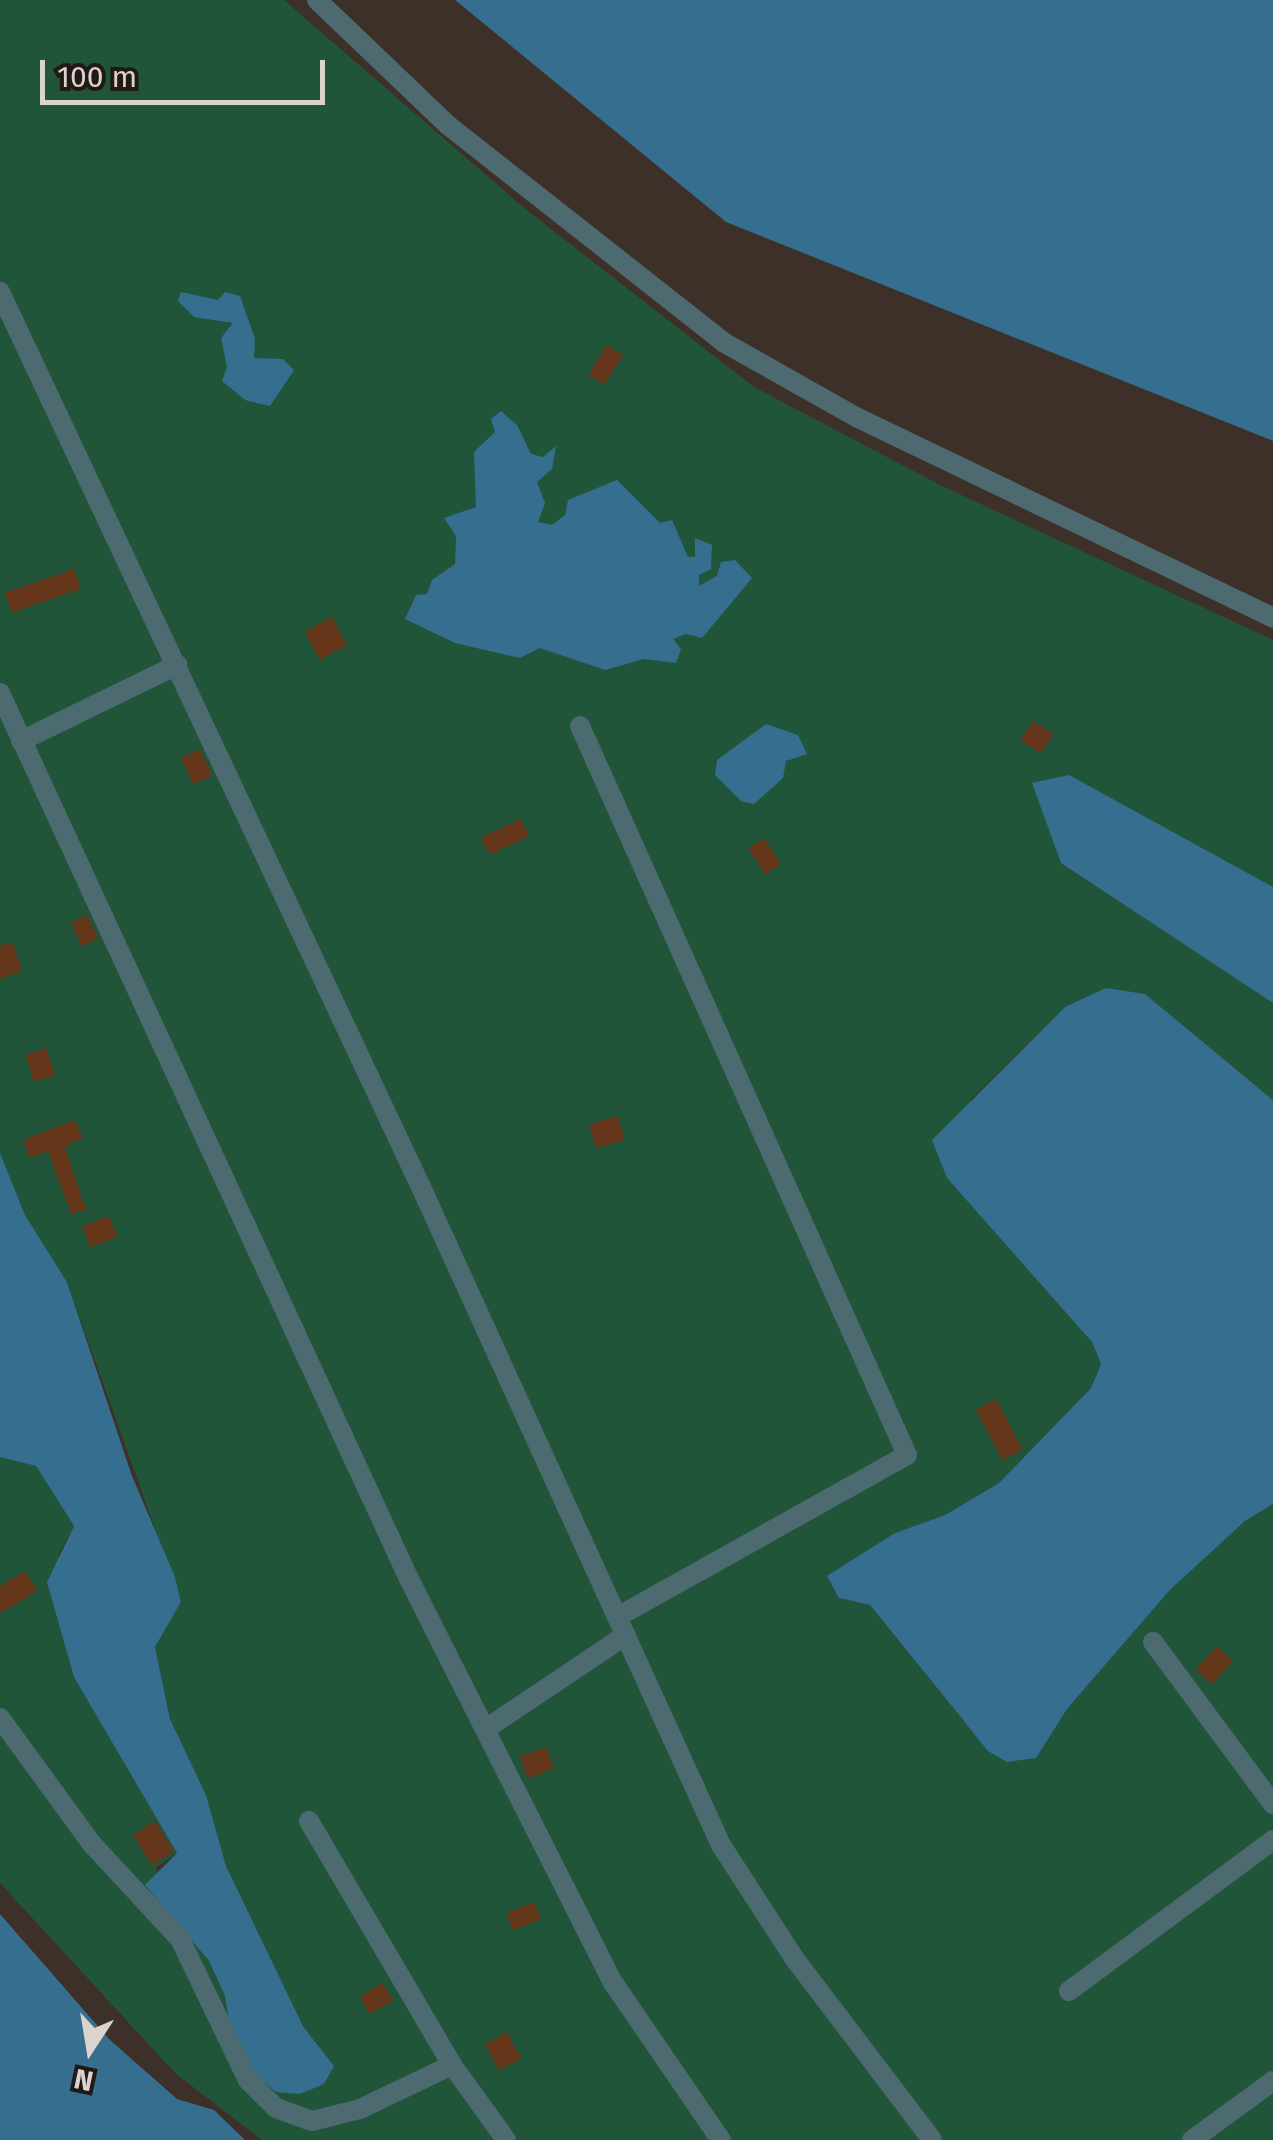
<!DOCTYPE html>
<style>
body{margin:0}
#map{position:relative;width:1273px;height:2140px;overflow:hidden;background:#3d3028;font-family:"Fira Sans",sans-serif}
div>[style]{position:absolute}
.green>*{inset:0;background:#21553a}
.water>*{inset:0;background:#356e8f}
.building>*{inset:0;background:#66361b;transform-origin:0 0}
.minor>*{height:20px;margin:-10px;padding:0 10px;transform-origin:10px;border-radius:10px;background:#4d6a71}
span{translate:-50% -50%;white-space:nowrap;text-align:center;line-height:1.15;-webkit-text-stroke:10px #201916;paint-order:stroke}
.north{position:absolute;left:40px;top:2000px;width:100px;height:100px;-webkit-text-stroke:8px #201916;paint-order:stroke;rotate:192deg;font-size:28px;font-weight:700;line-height:40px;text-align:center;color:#dcd3ce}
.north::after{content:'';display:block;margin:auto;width:35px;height:45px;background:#dcd3ce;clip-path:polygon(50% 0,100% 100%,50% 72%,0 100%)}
.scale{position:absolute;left:40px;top:60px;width:285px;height:45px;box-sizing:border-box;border:5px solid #dcd3ce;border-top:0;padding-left:12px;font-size:30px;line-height:35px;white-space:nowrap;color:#dcd3ce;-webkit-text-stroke:8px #201916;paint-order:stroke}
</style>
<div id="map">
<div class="green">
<div style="clip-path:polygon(0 0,284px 0,524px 208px,754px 387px,942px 486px,1273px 640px,1273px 1100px,1145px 994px,1065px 1007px,971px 1099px,947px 1178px,1049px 1288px,1092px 1342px,1101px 1364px,1091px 1388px,999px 1483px,945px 1515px,895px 1533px,839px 1598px,870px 1605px,964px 1722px,1007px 1762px,1035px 1758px,1067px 1709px,1169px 1591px,1245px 1521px,1273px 1504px,1273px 2140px,262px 2140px,175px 2073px,0 1883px,0 1457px,36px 1466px,74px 1526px,59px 1554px,74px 1677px,166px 1828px,177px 1853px,156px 1867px,162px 1905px,209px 1961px,225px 1996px,232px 2041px,320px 2047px,303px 2026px,226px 1866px,206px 1795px,170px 1719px,155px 1647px,181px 1602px,67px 1282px,25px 1215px,0 1153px)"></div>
</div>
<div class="water">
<div style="clip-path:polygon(455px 0,1273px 0,1273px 441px,726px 222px)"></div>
<div style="clip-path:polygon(181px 292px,218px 300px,225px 292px,240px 296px,255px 339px,254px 358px,283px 359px,294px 370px,270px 406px,245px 400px,222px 381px,227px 367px,221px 338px,233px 323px,194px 317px,178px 301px)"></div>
<div style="clip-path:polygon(501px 411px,517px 425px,531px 454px,543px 457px,556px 446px,552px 469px,537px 482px,545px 503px,538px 522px,552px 525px,565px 515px,568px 500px,617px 480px,660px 523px,672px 520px,688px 557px,695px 557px,695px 538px,712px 545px,711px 569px,699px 575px,699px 586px,717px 576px,721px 562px,735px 560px,752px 578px,702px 638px,686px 634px,673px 639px,681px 649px,676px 663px,644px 659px,605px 670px,540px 648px,520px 658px,455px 643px,405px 619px,416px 595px,427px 594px,432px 580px,455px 564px,456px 536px,444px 518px,476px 507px,474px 452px,495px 432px,491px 419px)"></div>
<div style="clip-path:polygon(766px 724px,798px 735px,807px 754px,786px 761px,783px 778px,754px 804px,741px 801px,715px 775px,717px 760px)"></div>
<div style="clip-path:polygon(1069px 775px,1273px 887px,1273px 1003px,1061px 863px,1032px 783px)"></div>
<div style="clip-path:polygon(1106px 988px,1145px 994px,1273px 1100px,1273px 1504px,1245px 1521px,1169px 1591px,1067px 1709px,1036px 1758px,1007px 1762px,988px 1751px,870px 1605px,839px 1598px,827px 1576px,895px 1533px,945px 1515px,999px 1483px,1091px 1388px,1101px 1364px,1092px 1342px,947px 1178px,932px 1140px,1065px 1007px)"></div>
<div style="clip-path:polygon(0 1153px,25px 1215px,67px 1282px,132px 1476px,175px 1577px,181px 1602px,155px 1647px,170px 1719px,206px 1795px,226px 1866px,303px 2026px,334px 2066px,324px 2084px,300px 2094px,276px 2092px,250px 2070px,232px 2041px,225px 1996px,209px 1961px,145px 1885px,177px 1853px,74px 1677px,47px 1582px,74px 1526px,36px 1466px,0 1457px)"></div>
<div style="clip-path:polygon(0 1914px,110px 2040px,177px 2099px,214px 2110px,245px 2140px,0 2140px)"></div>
</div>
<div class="building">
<div style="left:607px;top:345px;width:19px;height:35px;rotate:32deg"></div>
<div style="left:74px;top:569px;width:21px;height:73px;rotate:71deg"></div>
<div style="left:332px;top:617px;width:32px;height:31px;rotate:62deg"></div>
<div style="left:1033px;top:721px;width:24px;height:23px;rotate:33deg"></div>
<div style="left:200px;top:749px;width:29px;height:21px;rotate:65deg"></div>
<div style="left:521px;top:819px;width:19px;height:44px;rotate:65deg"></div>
<div style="left:764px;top:838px;width:31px;height:19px;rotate:57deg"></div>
<div style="left:87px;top:915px;width:26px;height:18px;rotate:65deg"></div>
<div style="clip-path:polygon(12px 942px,22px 971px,0 979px,0 946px)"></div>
<div style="left:46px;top:1048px;width:28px;height:22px;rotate:71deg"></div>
<div style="left:618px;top:1116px;width:25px;height:30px;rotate:74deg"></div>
<div style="clip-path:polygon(74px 1120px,83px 1137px,65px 1147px,86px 1210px,71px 1214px,48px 1151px,30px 1158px,23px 1140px)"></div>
<div style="left:109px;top:1216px;width:22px;height:29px;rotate:68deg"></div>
<div style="left:996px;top:1399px;width:57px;height:23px;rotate:62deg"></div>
<div style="clip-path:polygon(25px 1571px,37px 1591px,0 1613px,0 1586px)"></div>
<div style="left:1217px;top:1646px;width:22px;height:32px;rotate:43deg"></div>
<div style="left:546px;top:1747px;width:23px;height:28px;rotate:70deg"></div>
<div style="left:155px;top:1821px;width:36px;height:26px;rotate:58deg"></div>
<div style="left:534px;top:1902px;width:18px;height:30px;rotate:68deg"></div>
<div style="left:383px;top:1983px;width:20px;height:27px;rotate:60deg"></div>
<div style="left:507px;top:2032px;width:30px;height:25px;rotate:62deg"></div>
</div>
<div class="minor">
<div style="left:317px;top:0;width:182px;rotate:43.7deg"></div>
<div style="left:449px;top:126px;width:349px;rotate:38.2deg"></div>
<div style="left:723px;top:342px;width:153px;rotate:29.4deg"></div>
<div style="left:856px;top:417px;width:463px;rotate:25.7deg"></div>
<div style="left:0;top:292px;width:989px;rotate:64.81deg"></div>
<div style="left:421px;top:1187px;width:723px;rotate:65.49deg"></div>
<div style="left:721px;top:1845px;width:135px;rotate:57.1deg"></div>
<div style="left:794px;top:1958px;width:228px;rotate:52.8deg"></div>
<div style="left:0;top:693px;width:976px;rotate:65.22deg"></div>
<div style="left:409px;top:1579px;width:454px;rotate:63.2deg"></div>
<div style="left:614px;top:1984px;width:189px;rotate:55.6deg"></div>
<div style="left:580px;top:726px;width:799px;rotate:65.84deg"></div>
<div style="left:907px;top:1455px;width:330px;rotate:150.8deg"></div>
<div style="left:21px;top:741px;width:174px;rotate:-26deg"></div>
<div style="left:1153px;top:1642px;width:202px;rotate:53.5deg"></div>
<div style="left:0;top:1718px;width:156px;rotate:53.9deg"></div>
<div style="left:92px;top:1844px;width:129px;rotate:47.2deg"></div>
<div style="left:180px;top:1939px;width:157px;rotate:64.3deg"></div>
<div style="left:248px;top:2080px;width:40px;rotate:45deg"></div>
<div style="left:276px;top:2108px;width:38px;rotate:20deg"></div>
<div style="left:312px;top:2121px;width:49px;rotate:-14deg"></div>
<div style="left:360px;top:2109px;width:102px;rotate:-25.6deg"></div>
<div style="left:487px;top:1728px;width:167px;rotate:-33.8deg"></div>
<div style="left:309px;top:1821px;width:283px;rotate:59.6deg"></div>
<div style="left:452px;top:2065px;width:92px;rotate:54.2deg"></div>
<div style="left:1069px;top:1991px;width:254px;rotate:-36.5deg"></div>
<div style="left:1192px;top:2140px;width:100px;rotate:-36.1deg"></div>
</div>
<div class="north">N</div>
<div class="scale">100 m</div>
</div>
